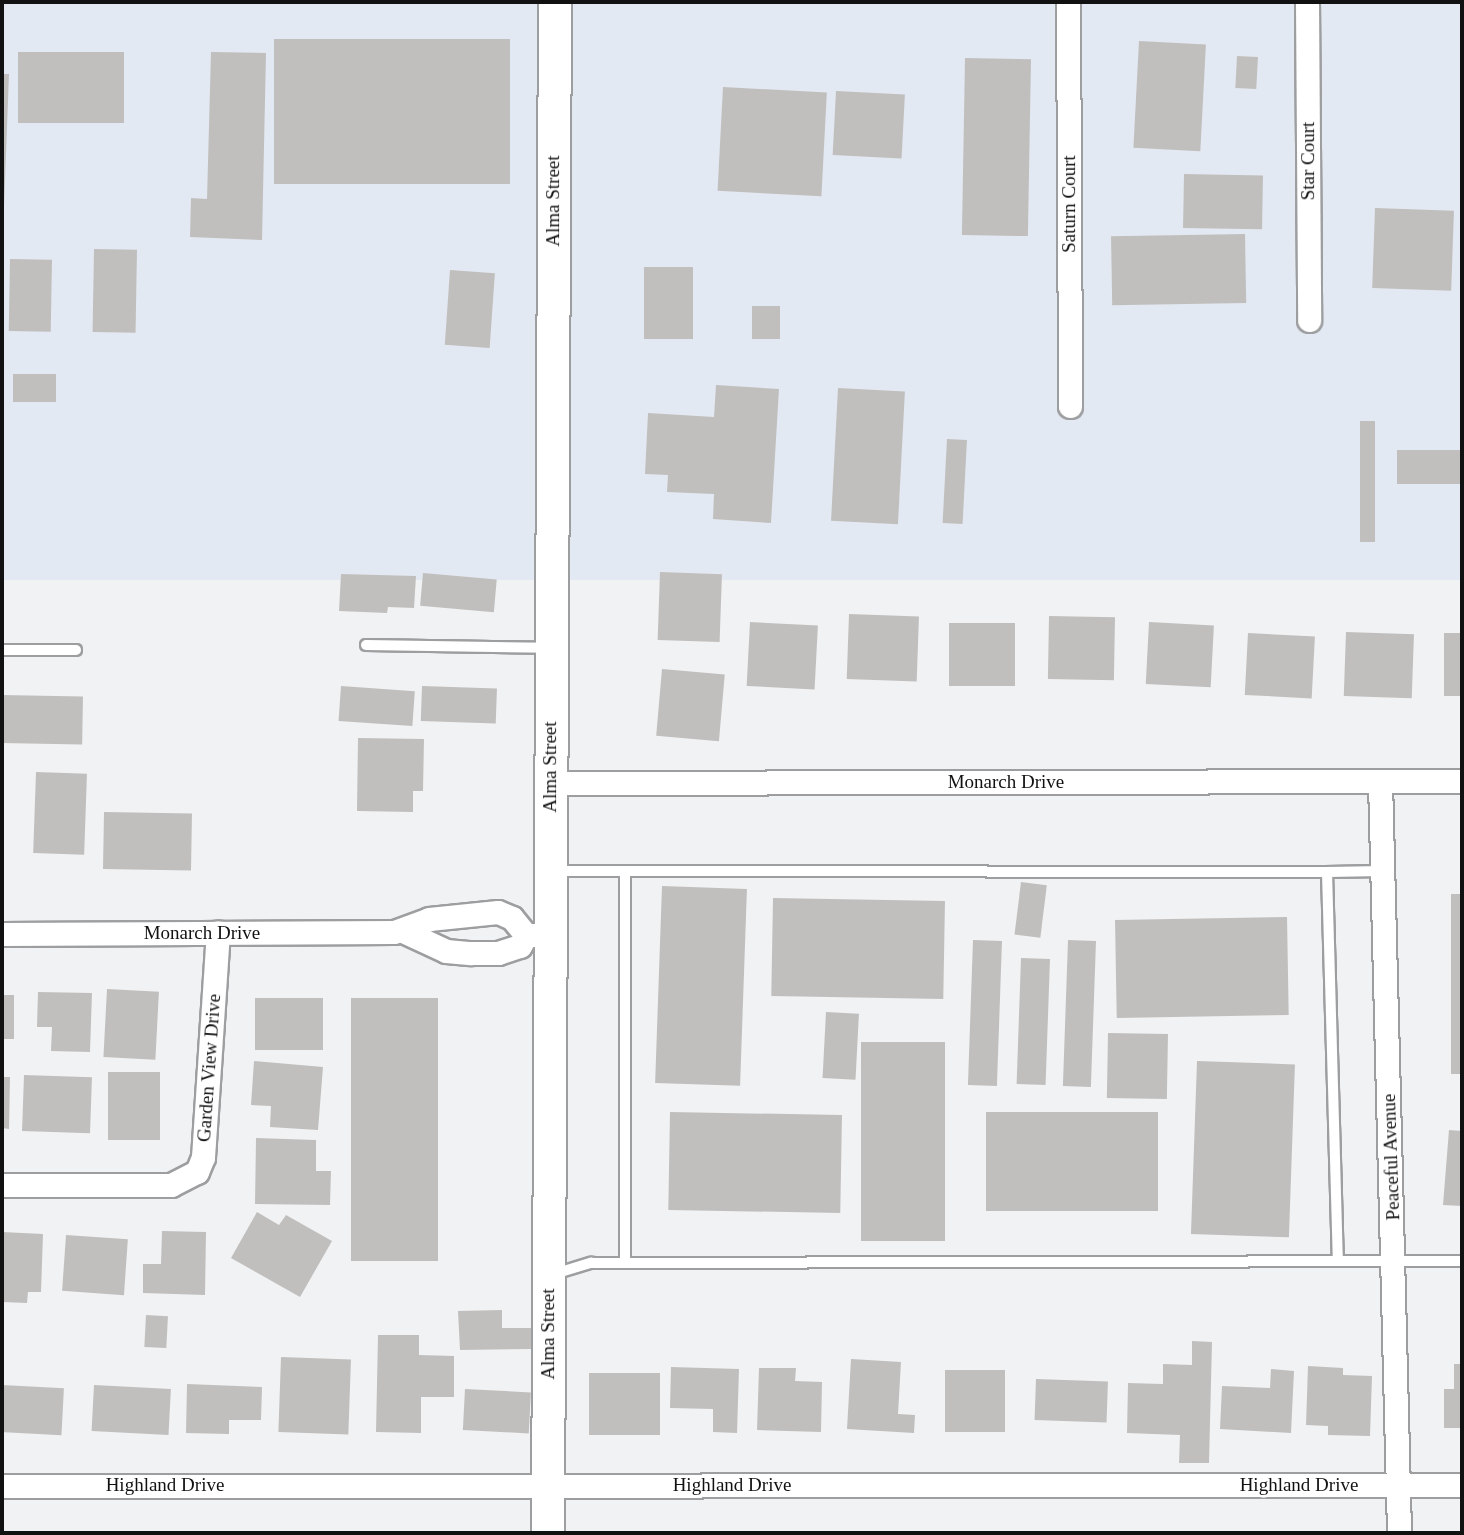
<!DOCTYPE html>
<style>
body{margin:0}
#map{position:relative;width:1464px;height:1535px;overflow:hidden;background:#f1f2f4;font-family:Georgia,serif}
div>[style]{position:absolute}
.built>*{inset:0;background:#e3e9f2;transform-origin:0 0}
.building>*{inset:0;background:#c1bfbd;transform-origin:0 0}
.roads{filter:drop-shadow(2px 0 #9d9ea0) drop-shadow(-2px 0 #9d9ea0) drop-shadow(0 2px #9d9ea0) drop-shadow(0 -2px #9d9ea0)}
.lane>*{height:10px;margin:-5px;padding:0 5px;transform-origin:5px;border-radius:5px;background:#fff}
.street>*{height:23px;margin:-11.5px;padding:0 11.5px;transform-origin:11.5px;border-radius:11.5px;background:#fff}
.secondary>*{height:32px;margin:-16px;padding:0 16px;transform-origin:16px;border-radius:16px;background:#fff}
span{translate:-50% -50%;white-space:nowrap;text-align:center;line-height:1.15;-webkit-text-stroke:5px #fff;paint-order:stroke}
.street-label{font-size:19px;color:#111112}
.frame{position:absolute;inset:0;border:4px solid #111112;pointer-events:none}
</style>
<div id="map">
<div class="built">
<div style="left:2px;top:2px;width:1460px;height:578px"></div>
</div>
<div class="building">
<div style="left:274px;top:39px;width:236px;height:145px"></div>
<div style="left:1139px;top:41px;width:67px;height:107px;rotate:3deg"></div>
<div style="left:18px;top:52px;width:106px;height:71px"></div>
<div style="clip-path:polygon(211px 52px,266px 53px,262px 240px,190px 237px,191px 198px,207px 199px)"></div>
<div style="left:1237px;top:56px;width:21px;height:32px;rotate:3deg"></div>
<div style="left:965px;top:58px;width:66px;height:177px;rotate:1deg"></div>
<div style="clip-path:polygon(2px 74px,9px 74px,4px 207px,2px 207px)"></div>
<div style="left:723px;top:87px;width:104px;height:104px;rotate:3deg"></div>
<div style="left:836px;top:91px;width:69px;height:64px;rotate:3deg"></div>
<div style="left:1184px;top:174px;width:79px;height:54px;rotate:1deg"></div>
<div style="left:1375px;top:208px;width:79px;height:80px;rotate:2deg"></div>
<div style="left:1245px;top:234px;width:69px;height:134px;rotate:89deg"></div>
<div style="left:94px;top:249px;width:43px;height:83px;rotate:1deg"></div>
<div style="left:10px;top:259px;width:42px;height:72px;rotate:1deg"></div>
<div style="left:644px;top:267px;width:49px;height:72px"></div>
<div style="left:450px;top:270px;width:45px;height:75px;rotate:4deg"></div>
<div style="left:752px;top:306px;width:28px;height:33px"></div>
<div style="left:13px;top:374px;width:43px;height:28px"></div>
<div style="clip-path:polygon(716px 385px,779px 389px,771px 523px,713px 519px,714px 494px,667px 492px,668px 475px,645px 474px,648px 413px,714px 417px)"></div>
<div style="left:838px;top:388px;width:67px;height:133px;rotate:3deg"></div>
<div style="left:1375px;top:421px;width:121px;height:15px;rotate:90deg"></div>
<div style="left:947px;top:439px;width:20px;height:84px;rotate:3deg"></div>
<div style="left:1462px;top:450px;width:34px;height:65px;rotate:90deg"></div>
<div style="left:660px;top:572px;width:62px;height:68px;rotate:2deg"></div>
<div style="left:423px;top:573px;width:74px;height:33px;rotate:5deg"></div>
<div style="clip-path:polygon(341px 574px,416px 576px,414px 608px,388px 607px,387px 613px,339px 611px)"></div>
<div style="left:849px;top:614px;width:70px;height:65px;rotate:2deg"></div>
<div style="left:1049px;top:616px;width:66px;height:63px;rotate:1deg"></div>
<div style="left:750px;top:622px;width:68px;height:64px;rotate:3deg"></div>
<div style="left:1149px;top:622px;width:65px;height:62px;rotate:3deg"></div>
<div style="left:949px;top:623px;width:66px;height:63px"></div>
<div style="left:1346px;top:632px;width:68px;height:64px;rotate:2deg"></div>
<div style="left:1248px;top:633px;width:67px;height:62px;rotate:3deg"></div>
<div style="left:1444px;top:633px;width:18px;height:63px"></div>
<div style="left:662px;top:669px;width:63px;height:67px;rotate:5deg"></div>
<div style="left:341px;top:686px;width:74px;height:35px;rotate:4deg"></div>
<div style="left:422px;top:686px;width:75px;height:35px;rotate:2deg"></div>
<div style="left:2px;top:695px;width:81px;height:48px;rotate:1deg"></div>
<div style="clip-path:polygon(358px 738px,424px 739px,423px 791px,413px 791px,413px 812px,357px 811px)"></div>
<div style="left:36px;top:772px;width:51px;height:81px;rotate:2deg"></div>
<div style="left:104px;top:812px;width:88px;height:57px;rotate:1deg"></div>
<div style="left:1021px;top:882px;width:26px;height:53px;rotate:7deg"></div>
<div style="left:662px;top:886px;width:85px;height:197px;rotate:2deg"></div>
<div style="left:1451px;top:894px;width:11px;height:180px"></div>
<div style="left:773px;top:898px;width:172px;height:98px;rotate:1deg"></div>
<div style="left:1287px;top:917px;width:98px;height:172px;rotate:89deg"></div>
<div style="left:973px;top:940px;width:29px;height:145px;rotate:2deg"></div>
<div style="left:1068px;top:940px;width:28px;height:146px;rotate:2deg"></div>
<div style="left:1021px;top:958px;width:29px;height:126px;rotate:2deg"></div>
<div style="left:107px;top:989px;width:52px;height:68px;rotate:3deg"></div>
<div style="clip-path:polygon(38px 992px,92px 993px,90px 1052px,51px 1051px,52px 1027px,37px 1027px)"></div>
<div style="left:2px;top:995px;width:12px;height:44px"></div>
<div style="left:255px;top:998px;width:68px;height:52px"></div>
<div style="left:351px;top:998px;width:87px;height:263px"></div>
<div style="left:826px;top:1012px;width:33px;height:66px;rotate:3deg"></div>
<div style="left:1108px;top:1033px;width:60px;height:65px;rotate:1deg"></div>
<div style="left:861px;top:1042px;width:84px;height:199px"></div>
<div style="clip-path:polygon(254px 1061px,323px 1067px,318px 1130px,270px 1127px,271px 1106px,251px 1105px)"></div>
<div style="left:1197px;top:1061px;width:98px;height:173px;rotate:2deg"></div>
<div style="left:108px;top:1072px;width:52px;height:68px"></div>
<div style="left:24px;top:1075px;width:68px;height:56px;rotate:2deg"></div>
<div style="clip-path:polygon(2px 1077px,10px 1077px,9px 1129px,2px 1128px)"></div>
<div style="left:670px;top:1112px;width:172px;height:98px;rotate:1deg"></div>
<div style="left:986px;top:1112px;width:172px;height:99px"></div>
<div style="clip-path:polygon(1449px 1130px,1462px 1131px,1462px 1206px,1443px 1205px)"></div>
<div style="clip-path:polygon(256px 1138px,316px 1140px,316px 1171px,331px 1171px,330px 1205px,255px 1204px)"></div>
<div style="clip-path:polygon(257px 1212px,279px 1225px,286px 1215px,332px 1241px,300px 1297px,231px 1258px)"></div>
<div style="clip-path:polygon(162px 1231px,206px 1232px,205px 1295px,143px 1293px,143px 1264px,161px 1264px)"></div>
<div style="clip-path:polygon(2px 1232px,43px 1234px,41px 1292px,28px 1292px,27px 1303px,2px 1302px)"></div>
<div style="left:66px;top:1235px;width:62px;height:56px;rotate:4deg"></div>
<div style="clip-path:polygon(502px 1310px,502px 1328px,531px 1328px,532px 1349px,460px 1350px,458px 1311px)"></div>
<div style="left:146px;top:1315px;width:22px;height:32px;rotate:3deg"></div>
<div style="clip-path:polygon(378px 1335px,419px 1335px,419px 1355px,454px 1356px,454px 1397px,421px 1397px,421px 1433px,376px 1432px)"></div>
<div style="clip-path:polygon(1192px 1341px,1212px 1342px,1209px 1463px,1179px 1463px,1180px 1435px,1127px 1433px,1128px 1383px,1163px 1384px,1163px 1364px,1192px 1365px)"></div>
<div style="left:281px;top:1357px;width:70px;height:75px;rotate:2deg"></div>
<div style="clip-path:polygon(851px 1359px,901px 1362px,898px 1414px,915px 1415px,914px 1433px,847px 1429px)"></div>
<div style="clip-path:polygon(1454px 1364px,1462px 1364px,1462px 1428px,1444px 1428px,1444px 1389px,1454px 1389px)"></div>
<div style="clip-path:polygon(1308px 1366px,1343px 1368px,1343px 1375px,1372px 1376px,1370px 1436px,1328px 1435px,1328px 1426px,1306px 1425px)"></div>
<div style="clip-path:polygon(671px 1367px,739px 1369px,737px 1433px,713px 1432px,713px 1409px,670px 1408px)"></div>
<div style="clip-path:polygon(759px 1368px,796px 1368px,795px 1381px,822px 1382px,821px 1432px,757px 1430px)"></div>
<div style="clip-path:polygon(1271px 1369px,1294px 1371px,1291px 1433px,1220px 1429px,1222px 1386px,1270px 1388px)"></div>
<div style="left:945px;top:1370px;width:60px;height:62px"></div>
<div style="left:589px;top:1373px;width:71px;height:62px"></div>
<div style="left:1036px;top:1379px;width:72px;height:41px;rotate:2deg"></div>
<div style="clip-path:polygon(187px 1384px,262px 1387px,261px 1420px,229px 1420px,229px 1434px,186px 1433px)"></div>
<div style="left:2px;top:1385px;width:62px;height:47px;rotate:3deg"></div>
<div style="left:94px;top:1385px;width:77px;height:46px;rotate:3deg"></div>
<div style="left:465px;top:1389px;width:66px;height:41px;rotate:3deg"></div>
</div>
<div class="roads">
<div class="lane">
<div style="left:366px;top:645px;width:182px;rotate:0.9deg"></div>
<div style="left:2px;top:650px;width:74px"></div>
<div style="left:555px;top:871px;width:70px"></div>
<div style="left:1327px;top:872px;width:55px;rotate:-1deg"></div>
<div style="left:625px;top:1262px;width:391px;rotate:-90deg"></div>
<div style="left:625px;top:871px;width:702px;rotate:0.08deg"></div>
<div style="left:1327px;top:872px;width:387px;rotate:88.4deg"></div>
<div style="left:554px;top:1274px;width:39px;rotate:-17deg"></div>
<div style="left:591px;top:1263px;width:871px;rotate:-0.13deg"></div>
</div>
<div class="street">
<div style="left:1068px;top:2px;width:404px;rotate:89.7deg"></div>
<div style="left:1307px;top:2px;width:318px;rotate:89.6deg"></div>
<div style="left:1380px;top:781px;width:752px;rotate:88.55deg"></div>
<div style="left:550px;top:783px;width:912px;rotate:-0.13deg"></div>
<div style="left:403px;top:931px;width:47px;rotate:24.9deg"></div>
<div style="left:446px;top:951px;width:25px;rotate:5deg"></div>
<div style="left:471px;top:953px;width:27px"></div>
<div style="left:498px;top:953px;width:23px;rotate:-18deg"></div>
<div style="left:520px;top:946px;width:13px;rotate:-61deg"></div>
<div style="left:2px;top:934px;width:392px;rotate:-0.3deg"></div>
<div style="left:394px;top:932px;width:37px;rotate:-20deg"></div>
<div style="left:429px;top:919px;width:69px;rotate:-5.8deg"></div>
<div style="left:498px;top:912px;width:15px;rotate:23deg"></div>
<div style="left:512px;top:918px;width:22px;rotate:51deg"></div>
<div style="left:526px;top:935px;width:23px"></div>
<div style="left:2px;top:1185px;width:169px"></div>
<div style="left:171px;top:1185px;width:29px;rotate:-27deg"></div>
<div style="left:197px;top:1172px;width:16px;rotate:-68deg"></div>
<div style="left:203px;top:1157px;width:225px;rotate:-86.2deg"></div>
<div style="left:2px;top:1486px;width:1460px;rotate:-0.04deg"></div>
</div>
<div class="secondary">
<div style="left:548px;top:1533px;width:1531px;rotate:-89.74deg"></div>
</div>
</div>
<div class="street-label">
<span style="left:1308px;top:161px;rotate:-90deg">Star Court</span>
<span style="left:553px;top:201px;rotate:-90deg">Alma Street</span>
<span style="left:1069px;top:204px;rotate:-90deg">Saturn Court</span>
<span style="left:550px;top:767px;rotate:-90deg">Alma Street</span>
<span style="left:1006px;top:782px">Monarch Drive</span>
<span style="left:202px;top:933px">Monarch Drive</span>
<span style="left:209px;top:1068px;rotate:-86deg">Garden View Drive</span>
<span style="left:1391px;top:1157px;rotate:-92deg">Peaceful Avenue</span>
<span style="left:548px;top:1334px;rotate:-90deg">Alma Street</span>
<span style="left:165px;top:1485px">Highland Drive</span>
<span style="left:732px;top:1485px">Highland Drive</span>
<span style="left:1299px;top:1485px">Highland Drive</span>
</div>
<div class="frame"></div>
</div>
